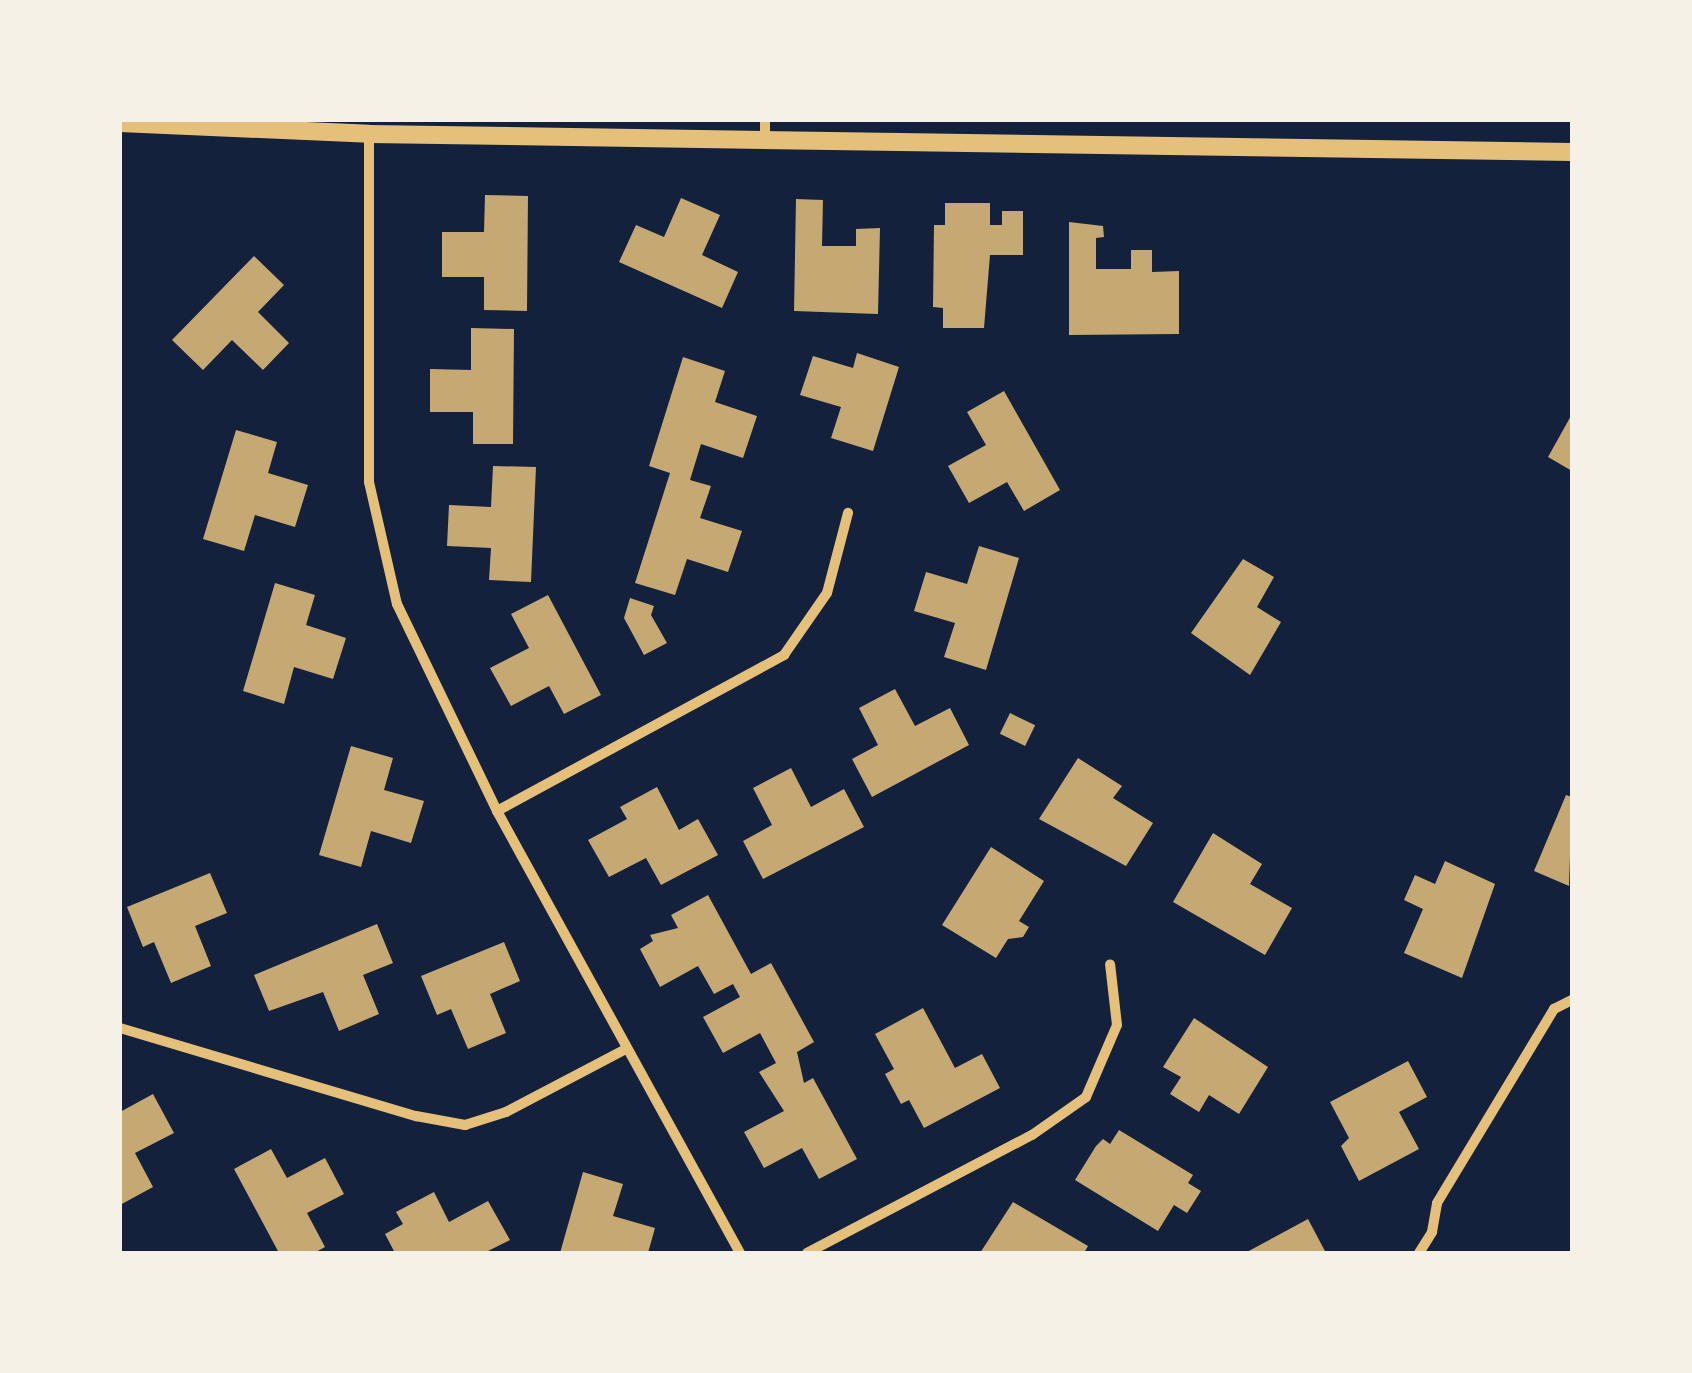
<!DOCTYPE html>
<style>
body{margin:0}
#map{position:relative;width:1692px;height:1373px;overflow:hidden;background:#14213d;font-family:Rubik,sans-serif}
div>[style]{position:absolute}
.building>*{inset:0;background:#c6a872;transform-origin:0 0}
.minor>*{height:10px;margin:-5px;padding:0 5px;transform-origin:5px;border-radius:5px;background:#e5c07b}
.tertiary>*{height:18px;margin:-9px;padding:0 9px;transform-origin:9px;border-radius:9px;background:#e5c07b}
span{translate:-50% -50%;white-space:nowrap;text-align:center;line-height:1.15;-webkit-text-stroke:10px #f6f1e7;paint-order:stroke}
.frame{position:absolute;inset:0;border:122px solid #f6f1e7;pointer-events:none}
</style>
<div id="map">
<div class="building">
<div style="clip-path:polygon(485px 195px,528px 196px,527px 311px,484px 310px,484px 277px,442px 277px,442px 232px,484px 232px)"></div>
<div style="clip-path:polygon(681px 198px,720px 215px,702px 255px,738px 272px,722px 308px,619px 262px,636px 225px,664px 237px)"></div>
<div style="clip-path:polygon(796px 199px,823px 200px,822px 246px,856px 246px,856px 229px,880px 228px,878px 314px,794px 311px)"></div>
<div style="clip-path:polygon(945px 203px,990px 203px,990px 225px,1002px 225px,1002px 211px,1023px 211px,1023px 255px,990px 255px,984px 328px,943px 328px,943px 308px,933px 307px,934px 225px,945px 225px)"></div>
<div style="clip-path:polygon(1069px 222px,1103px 226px,1104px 237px,1096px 238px,1096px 269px,1131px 269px,1131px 250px,1152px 250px,1152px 272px,1179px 271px,1179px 334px,1069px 335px)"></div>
<div style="clip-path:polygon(254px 256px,284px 285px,258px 312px,289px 343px,263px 370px,232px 340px,203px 370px,172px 340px)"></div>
<div style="clip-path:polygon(471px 328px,514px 329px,513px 444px,473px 444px,473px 412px,430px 412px,430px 369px,471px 370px)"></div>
<div style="clip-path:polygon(857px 353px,899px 367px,873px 451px,831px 438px,841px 407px,800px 395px,813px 356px,853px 368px)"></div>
<div style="clip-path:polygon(683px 357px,725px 371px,715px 402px,757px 416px,743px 458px,701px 444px,690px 480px,711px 486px,700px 518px,742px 531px,728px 572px,687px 559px,675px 595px,635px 583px,670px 473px,649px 466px)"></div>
<div style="clip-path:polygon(1004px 391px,1060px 490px,1024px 511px,1007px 482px,969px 503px,948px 466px,986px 445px,967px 412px)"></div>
<div style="clip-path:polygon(1572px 414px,1572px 471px,1548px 457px)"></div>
<div style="clip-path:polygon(236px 430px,277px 442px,268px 473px,308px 485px,295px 527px,255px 515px,244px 551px,203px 539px)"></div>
<div style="clip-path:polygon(493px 466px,536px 467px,531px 582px,489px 580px,491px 548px,447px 546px,449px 505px,491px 507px)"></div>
<div style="clip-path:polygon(979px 546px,1019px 558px,986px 670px,944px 657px,955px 623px,914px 611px,926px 572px,967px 584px)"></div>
<div style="clip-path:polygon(1243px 559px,1274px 577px,1257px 607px,1281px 622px,1250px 675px,1191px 633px)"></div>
<div style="clip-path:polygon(275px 583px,315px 595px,306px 625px,346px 638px,333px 679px,294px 667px,284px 704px,243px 691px)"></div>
<div style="clip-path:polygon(548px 595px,601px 695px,564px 714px,549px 686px,511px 706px,490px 668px,529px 648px,511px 614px)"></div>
<div style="clip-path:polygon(630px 598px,654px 606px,651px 615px,667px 643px,644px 655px,624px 618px)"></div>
<div style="clip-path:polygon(895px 689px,915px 726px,950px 708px,969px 745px,872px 797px,852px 759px,878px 745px,859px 708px)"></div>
<div style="left:1010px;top:713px;width:28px;height:23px;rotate:26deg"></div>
<div style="clip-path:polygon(351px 746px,393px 758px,384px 790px,424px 801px,411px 843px,371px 831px,361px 867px,319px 855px)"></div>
<div style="clip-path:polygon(1078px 758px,1122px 786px,1113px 798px,1153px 823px,1126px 866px,1039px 819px)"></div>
<div style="clip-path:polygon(791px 768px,811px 807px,844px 789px,864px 827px,763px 879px,743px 841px,772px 825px,753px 788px)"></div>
<div style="clip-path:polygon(657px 787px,679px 830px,698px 819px,718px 855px,661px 885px,646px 858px,609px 877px,588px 840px,627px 819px,620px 807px)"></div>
<div style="clip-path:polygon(1566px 795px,1572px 797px,1569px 886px,1534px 871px)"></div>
<div style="clip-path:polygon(1213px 833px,1262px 864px,1250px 884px,1292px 908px,1265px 955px,1173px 902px)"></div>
<div style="clip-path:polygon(991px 847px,1044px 881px,1019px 921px,1029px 927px,1023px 937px,1008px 939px,996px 958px,942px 925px)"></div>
<div style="clip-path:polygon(1445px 861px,1495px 884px,1462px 978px,1404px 953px,1423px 909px,1404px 900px,1415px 875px,1435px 884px)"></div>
<div style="clip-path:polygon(210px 873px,227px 913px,195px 926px,211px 966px,171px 983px,154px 942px,143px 947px,127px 907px)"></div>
<div style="clip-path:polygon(708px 895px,751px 974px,771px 963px,814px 1042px,797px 1052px,804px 1083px,813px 1078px,857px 1159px,819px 1179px,802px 1148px,764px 1168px,744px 1132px,784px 1111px,759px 1072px,776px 1063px,760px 1033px,723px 1053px,703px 1017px,740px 997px,733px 984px,714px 994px,698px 966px,660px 987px,640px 949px,653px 941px,650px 935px,678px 928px,671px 915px)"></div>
<div style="clip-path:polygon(377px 924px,393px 963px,363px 975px,379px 1014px,339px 1031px,323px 992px,269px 1011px,254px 975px)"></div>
<div style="clip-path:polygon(504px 942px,520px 981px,490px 994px,506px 1033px,468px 1049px,451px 1009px,437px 1015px,421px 976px)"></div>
<div style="clip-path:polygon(923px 1008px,955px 1068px,982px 1054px,1000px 1088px,924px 1128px,909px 1100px,901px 1104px,885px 1074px,894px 1069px,875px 1034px)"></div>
<div style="clip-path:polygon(1194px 1018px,1268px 1067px,1239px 1114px,1209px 1095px,1199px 1112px,1170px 1094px,1181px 1077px,1163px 1067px)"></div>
<div style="clip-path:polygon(1408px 1061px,1427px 1097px,1399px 1112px,1419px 1149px,1359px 1181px,1341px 1146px,1349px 1138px,1330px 1102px)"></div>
<div style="clip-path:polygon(153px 1094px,174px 1133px,135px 1153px,153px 1187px,120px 1205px,120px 1112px)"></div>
<div style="clip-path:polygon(1119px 1130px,1193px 1175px,1188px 1183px,1201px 1191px,1187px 1213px,1174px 1205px,1158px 1231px,1075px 1180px,1096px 1146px,1103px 1139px,1110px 1144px)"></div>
<div style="clip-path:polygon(271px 1149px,287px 1178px,325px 1158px,344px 1194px,307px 1213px,325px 1247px,314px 1253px,279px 1253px,234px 1169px)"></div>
<div style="clip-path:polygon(583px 1172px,623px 1184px,613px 1216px,655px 1228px,648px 1253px,560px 1253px)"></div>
<div style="clip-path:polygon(434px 1192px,449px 1222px,488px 1201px,510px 1240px,484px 1253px,395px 1253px,385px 1234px,403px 1224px,396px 1212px)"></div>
<div style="clip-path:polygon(1013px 1202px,1088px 1246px,1084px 1253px,980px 1253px)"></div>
<div style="clip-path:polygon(1308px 1219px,1326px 1253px,1245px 1253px)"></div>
</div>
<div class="minor">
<div style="left:765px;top:120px;width:20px;rotate:90deg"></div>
<div style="left:369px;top:134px;width:348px;rotate:90deg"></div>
<div style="left:369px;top:482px;width:125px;rotate:77.1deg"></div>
<div style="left:397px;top:604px;width:230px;rotate:64.2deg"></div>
<div style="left:497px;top:811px;width:504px;rotate:61.2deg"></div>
<div style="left:497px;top:811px;width:327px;rotate:-28.5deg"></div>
<div style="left:784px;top:655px;width:75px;rotate:-55.3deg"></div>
<div style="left:827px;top:593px;width:83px;rotate:-75.3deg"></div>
<div style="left:120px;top:1028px;width:309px;rotate:16.6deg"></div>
<div style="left:416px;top:1116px;width:50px;rotate:10.4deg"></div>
<div style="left:465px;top:1125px;width:43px;rotate:-17.6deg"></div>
<div style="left:506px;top:1112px;width:133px;rotate:-27.7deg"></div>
<div style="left:807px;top:1253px;width:254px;rotate:-27.7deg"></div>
<div style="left:1032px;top:1135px;width:66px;rotate:-35.1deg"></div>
<div style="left:1086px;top:1097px;width:78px;rotate:-66.7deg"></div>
<div style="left:1117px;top:1025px;width:61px;rotate:-96.5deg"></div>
<div style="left:1419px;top:1253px;width:25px;rotate:-58deg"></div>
<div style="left:1432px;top:1232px;width:29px;rotate:-80deg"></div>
<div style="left:1437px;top:1203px;width:227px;rotate:-58.9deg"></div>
<div style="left:1554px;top:1009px;width:20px;rotate:-27deg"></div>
</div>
<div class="tertiary">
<div style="left:120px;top:123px;width:249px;rotate:2.5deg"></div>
<div style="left:369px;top:134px;width:1203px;rotate:0.86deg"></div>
</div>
<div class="frame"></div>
</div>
